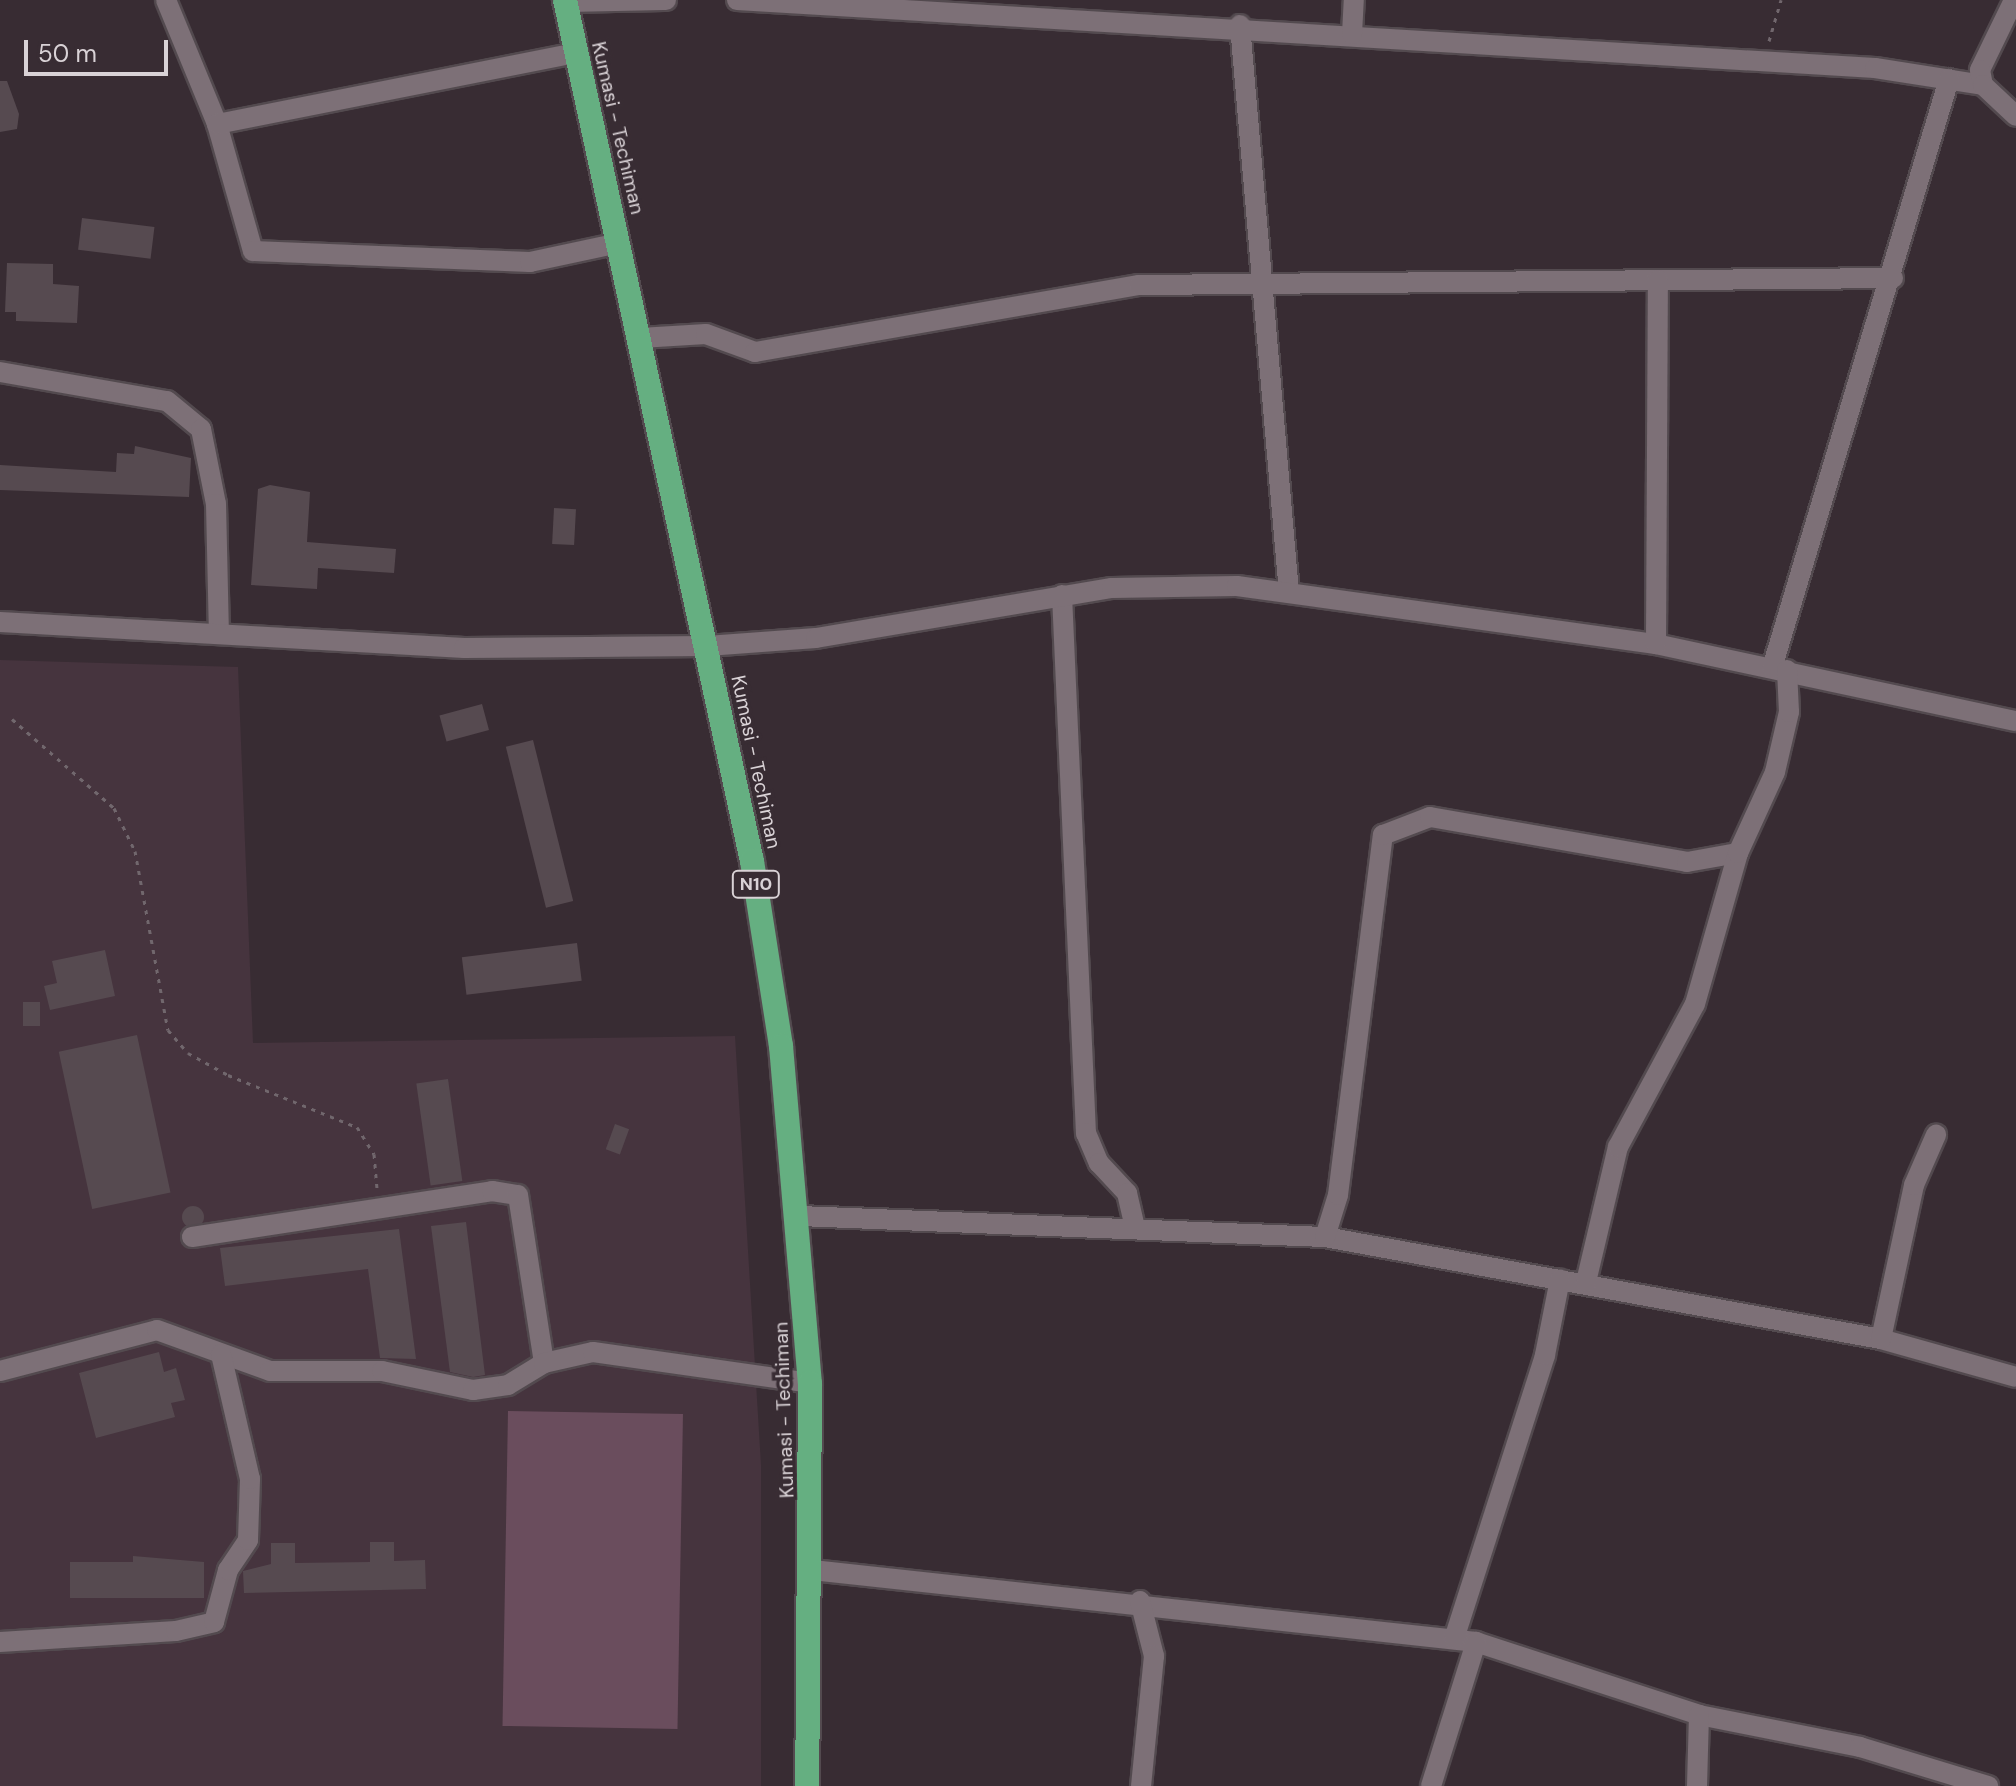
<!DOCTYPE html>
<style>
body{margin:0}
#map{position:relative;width:2016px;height:1786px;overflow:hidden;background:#382c33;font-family:"DM Sans",sans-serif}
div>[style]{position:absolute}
.built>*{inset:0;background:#46343e}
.green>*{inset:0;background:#6a4d5d;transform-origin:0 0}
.building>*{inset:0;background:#564a50;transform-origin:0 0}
.round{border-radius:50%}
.path>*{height:3px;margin-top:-1.5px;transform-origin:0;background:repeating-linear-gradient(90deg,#71676d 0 4px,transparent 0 10px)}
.roads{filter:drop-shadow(2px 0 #534a4f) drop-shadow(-2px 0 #534a4f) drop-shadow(0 2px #534a4f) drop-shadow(0 -2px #534a4f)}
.minor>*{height:20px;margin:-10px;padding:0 10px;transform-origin:10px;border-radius:10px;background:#7d7077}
.highway>*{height:24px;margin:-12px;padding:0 12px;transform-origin:12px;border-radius:12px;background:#65af81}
span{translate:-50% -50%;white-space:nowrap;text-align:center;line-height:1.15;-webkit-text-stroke:7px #382c33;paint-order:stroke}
.shield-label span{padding:2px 6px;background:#382c33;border:2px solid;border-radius:6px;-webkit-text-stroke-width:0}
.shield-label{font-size:18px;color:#d9d2d6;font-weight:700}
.street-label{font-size:20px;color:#d9d2d6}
.scale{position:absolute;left:24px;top:40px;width:144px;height:36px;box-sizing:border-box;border:4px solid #d9d2d6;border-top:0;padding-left:10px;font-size:24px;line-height:28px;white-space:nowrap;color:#d9d2d6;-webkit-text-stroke:6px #382c33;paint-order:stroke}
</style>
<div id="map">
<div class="built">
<div style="clip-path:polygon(0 660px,238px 667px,253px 1043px,735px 1036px,761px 1465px,761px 1786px,0 1786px)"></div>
</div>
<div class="green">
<div style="left:508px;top:1411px;width:175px;height:315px;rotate:1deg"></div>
</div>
<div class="building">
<div style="clip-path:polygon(0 81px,7px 81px,19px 114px,17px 129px,0 132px)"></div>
<div style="left:82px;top:218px;width:73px;height:32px;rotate:7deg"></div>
<div style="clip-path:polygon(7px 263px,53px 264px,53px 284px,79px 286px,77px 323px,16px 321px,16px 312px,5px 312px)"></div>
<div style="clip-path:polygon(135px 446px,191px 458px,189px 497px,0 490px,0 465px,116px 472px,117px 453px,134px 454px)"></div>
<div style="clip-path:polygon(270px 485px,310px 492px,307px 542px,396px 549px,394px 573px,318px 568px,317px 589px,251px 585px,258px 489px)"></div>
<div style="left:554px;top:508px;width:22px;height:36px;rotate:3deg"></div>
<div style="left:482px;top:704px;width:27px;height:44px;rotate:75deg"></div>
<div style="left:533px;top:740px;width:166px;height:28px;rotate:76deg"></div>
<div style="left:577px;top:943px;width:38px;height:116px;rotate:83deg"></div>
<div style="clip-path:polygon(105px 950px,115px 996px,50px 1010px,44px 986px,57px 983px,52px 961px)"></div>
<div style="left:23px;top:1002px;width:17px;height:24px"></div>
<div style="left:137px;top:1035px;width:161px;height:80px;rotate:78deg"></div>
<div style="left:448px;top:1079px;width:103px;height:32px;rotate:82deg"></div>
<div style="left:615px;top:1124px;width:15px;height:27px;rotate:20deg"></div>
<div class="round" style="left:182px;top:1206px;width:22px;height:22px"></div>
<div style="clip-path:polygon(466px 1222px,485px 1375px,473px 1377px,450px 1372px,431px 1226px)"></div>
<div style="clip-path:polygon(399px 1229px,416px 1359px,380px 1358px,368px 1269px,225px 1286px,220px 1248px)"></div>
<div style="clip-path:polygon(159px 1352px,164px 1372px,176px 1368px,185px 1400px,171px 1403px,175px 1417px,96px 1438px,79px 1373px)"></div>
<div style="clip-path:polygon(370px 1542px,394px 1542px,394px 1561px,425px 1560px,426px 1589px,244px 1593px,243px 1571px,271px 1564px,271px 1543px,295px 1543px,295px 1563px,370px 1562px)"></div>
<div style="clip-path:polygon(133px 1556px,204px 1562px,204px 1598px,70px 1598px,70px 1562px,133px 1562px)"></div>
</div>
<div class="path">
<div style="left:1769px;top:41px;width:43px;rotate:-73.7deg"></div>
<div style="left:12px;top:719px;width:135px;rotate:41.1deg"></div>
<div style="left:114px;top:808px;width:48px;rotate:64deg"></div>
<div style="left:135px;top:851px;width:182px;rotate:79.6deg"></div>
<div style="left:168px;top:1030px;width:30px;rotate:49deg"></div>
<div style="left:188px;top:1053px;width:46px;rotate:28.8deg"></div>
<div style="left:228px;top:1075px;width:139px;rotate:22deg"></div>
<div style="left:357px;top:1127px;width:32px;rotate:58deg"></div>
<div style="left:374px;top:1154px;width:34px;rotate:85deg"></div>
</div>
<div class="roads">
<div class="minor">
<div style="left:166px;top:0;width:134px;rotate:67.6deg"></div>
<div style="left:217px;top:124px;width:132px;rotate:74.2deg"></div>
<div style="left:253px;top:251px;width:277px;rotate:2.3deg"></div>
<div style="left:530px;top:262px;width:91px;rotate:-12.1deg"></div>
<div style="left:737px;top:0;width:1140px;rotate:3.42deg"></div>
<div style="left:1875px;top:68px;width:109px;rotate:8.9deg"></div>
<div style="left:2014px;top:0;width:78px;rotate:115.9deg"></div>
<div style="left:1980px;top:70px;width:15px;rotate:79deg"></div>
<div style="left:1983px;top:85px;width:45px;rotate:43.2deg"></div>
<div style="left:565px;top:2px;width:101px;rotate:-1.1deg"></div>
<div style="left:1240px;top:25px;width:570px;rotate:85.07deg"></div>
<div style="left:1352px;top:34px;width:34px;rotate:-87deg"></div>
<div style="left:217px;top:124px;width:367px;rotate:-11.2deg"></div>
<div style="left:640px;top:338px;width:66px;rotate:-3.5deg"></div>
<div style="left:706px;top:334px;width:52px;rotate:20.2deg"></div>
<div style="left:755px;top:352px;width:390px;rotate:-9.9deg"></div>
<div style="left:1139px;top:285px;width:754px;rotate:-0.53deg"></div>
<div style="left:0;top:372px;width:169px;rotate:9.9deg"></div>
<div style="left:167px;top:401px;width:44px;rotate:39.5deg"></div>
<div style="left:201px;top:429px;width:76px;rotate:78.7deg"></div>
<div style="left:216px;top:504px;width:129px;rotate:88.7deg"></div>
<div style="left:1062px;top:595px;width:539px;rotate:87.45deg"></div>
<div style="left:1086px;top:1133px;width:33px;rotate:67deg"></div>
<div style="left:1099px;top:1163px;width:41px;rotate:47deg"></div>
<div style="left:1127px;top:1193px;width:32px;rotate:77deg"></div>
<div style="left:0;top:622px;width:465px;rotate:3.2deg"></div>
<div style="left:464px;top:648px;width:243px;rotate:-0.5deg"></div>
<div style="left:707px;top:646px;width:109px;rotate:-4.2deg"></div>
<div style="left:816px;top:638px;width:300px;rotate:-9.6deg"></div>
<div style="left:1112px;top:588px;width:125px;rotate:-0.9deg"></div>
<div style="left:1237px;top:586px;width:423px;rotate:7.9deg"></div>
<div style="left:1656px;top:644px;width:368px;rotate:12.1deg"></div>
<div style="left:1656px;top:644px;width:364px;rotate:-89.7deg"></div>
<div style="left:1772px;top:668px;width:615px;rotate:-73.27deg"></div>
<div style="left:799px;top:1216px;width:526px;rotate:2.29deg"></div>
<div style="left:1325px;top:1237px;width:565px;rotate:10.4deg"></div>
<div style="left:1881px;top:1339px;width:140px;rotate:15.7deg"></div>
<div style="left:192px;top:1237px;width:304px;rotate:-8.7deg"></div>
<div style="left:492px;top:1191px;width:26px;rotate:9deg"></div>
<div style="left:518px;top:1195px;width:170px;rotate:81.2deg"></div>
<div style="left:1325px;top:1237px;width:44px;rotate:-72.8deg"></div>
<div style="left:1338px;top:1195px;width:363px;rotate:-82.9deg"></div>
<div style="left:1383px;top:835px;width:50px;rotate:-21deg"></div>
<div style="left:1430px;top:817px;width:261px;rotate:9.9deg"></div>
<div style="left:1687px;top:862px;width:52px;rotate:-10deg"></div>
<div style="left:1586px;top:1282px;width:139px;rotate:-76.7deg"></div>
<div style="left:1618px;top:1147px;width:162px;rotate:-61.7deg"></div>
<div style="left:1695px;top:1004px;width:157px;rotate:-74.1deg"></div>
<div style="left:1738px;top:853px;width:89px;rotate:-65.4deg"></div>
<div style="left:1775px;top:772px;width:62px;rotate:-76.9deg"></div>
<div style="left:1789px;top:712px;width:42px;rotate:-92.7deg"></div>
<div style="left:1881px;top:1339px;width:157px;rotate:-77.9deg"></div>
<div style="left:1914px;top:1185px;width:55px;rotate:-66.3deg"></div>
<div style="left:0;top:1371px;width:162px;rotate:-14.6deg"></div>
<div style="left:157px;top:1330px;width:120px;rotate:19.9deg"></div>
<div style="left:270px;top:1371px;width:112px"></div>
<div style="left:382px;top:1371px;width:93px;rotate:11.8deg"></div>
<div style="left:473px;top:1390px;width:35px;rotate:-8deg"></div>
<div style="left:508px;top:1385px;width:42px;rotate:-31.4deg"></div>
<div style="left:544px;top:1363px;width:50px;rotate:-12.7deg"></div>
<div style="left:593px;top:1352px;width:219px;rotate:8.1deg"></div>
<div style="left:812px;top:1570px;width:668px;rotate:6.19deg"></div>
<div style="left:1476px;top:1642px;width:235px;rotate:18.1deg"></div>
<div style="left:1699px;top:1715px;width:164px;rotate:11.2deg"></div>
<div style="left:1860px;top:1747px;width:134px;rotate:16.9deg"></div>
<div style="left:1140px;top:1601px;width:57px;rotate:75.7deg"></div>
<div style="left:1154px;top:1656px;width:131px;rotate:95.7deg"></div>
<div style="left:1454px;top:1639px;width:298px;rotate:-72.2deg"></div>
<div style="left:1545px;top:1355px;width:77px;rotate:-78.8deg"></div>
<div style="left:0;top:1642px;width:176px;rotate:-3.6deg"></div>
<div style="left:176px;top:1631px;width:39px;rotate:-13deg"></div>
<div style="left:214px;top:1622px;width:54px;rotate:-74.9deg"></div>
<div style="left:228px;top:1570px;width:36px;rotate:-56deg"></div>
<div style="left:248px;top:1540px;width:61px;rotate:-88.1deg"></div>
<div style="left:250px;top:1479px;width:128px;rotate:-103.1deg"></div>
<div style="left:1431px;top:1786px;width:151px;rotate:-72.6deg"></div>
<div style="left:1697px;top:1786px;width:71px;rotate:-88.4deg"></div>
</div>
<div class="highway">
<div style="left:565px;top:0;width:881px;rotate:77.75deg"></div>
<div style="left:752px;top:861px;width:187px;rotate:81.1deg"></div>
<div style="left:781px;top:1046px;width:338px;rotate:85.1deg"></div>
<div style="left:810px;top:1383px;width:403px;rotate:90.4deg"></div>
</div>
</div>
<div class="shield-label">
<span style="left:756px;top:884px">N10</span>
</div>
<div class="street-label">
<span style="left:618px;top:128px;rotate:77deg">Kumasi - Techiman</span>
<span style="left:756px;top:762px;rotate:78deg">Kumasi - Techiman</span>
<span style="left:784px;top:1410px;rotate:-92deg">Kumasi - Techiman</span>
</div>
<div class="scale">50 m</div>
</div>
